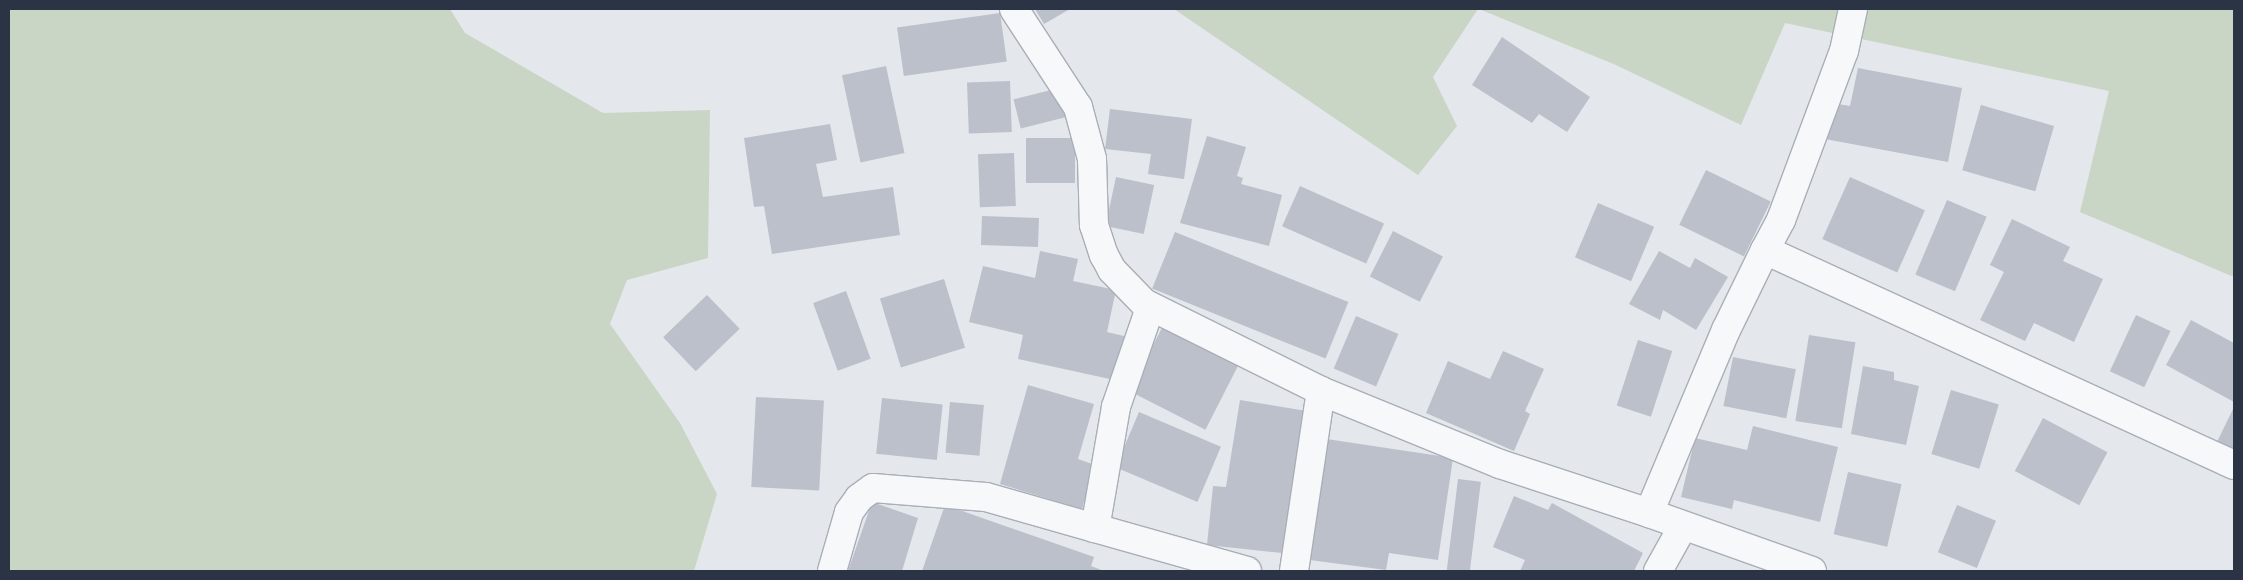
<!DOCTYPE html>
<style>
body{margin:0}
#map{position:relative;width:2243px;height:580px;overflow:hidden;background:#e4e7ec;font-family:"IBM Plex Sans",sans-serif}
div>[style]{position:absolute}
.green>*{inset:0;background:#c9d6c5}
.building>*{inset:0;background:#bbc0ca;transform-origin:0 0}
.roads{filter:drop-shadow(1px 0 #a9aeb7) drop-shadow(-1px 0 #a9aeb7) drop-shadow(0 1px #a9aeb7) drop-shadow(0 -1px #a9aeb7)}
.street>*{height:28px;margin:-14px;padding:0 14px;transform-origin:14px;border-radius:14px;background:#f7f8fa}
span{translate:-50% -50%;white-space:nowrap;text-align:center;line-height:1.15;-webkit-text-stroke:4px #f4f6f9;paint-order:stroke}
.frame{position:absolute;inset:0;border:10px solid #2b3445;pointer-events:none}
</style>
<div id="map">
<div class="green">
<div style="clip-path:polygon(9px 9px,450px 9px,465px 33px,603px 113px,710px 110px,708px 258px,627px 280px,610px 324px,680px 423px,717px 494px,694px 571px,9px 571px)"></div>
<div style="clip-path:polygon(1174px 9px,1478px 9px,1433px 77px,1457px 126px,1418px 175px)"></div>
<div style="clip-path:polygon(1479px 9px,2234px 9px,2234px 277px,2080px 212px,2109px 91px,1785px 23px,1741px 125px,1616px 65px)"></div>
</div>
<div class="building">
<div style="clip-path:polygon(1035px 9px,1070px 9px,1044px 24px)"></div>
<div style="left:1000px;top:13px;width:49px;height:104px;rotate:82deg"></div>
<div style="clip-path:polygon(1502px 37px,1590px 97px,1567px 132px,1539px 114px,1532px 123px,1472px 85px)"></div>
<div style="left:886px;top:66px;width:89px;height:45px;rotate:78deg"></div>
<div style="clip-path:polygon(1858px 68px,1962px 88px,1948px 162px,1825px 139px,1832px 103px,1850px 106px)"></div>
<div style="left:1010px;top:81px;width:51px;height:43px;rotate:88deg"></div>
<div style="left:1063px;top:87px;width:30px;height:51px;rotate:76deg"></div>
<div style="left:1981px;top:105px;width:76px;height:68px;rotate:16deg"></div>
<div style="clip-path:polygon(1110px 109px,1192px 119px,1184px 179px,1148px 174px,1151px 154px,1105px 149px)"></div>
<div style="clip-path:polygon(830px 124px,837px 160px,816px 164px,823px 197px,893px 187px,900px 235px,772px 254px,764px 206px,754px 207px,744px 138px)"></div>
<div style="clip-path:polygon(1207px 136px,1246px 147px,1237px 176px,1243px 178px,1241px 184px,1282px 195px,1269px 246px,1180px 223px)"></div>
<div style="left:1026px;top:138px;width:49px;height:45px"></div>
<div style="left:1014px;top:153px;width:53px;height:36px;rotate:88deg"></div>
<div style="left:1706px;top:170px;width:72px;height:61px;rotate:26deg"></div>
<div style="left:1116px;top:177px;width:39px;height:50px;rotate:12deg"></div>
<div style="left:1850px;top:177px;width:82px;height:68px;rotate:24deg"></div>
<div style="left:1300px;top:186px;width:92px;height:44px;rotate:24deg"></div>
<div style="left:1947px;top:200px;width:43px;height:81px;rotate:23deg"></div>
<div style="left:1598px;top:203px;width:61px;height:59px;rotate:23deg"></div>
<div style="left:982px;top:216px;width:57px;height:29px;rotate:2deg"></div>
<div style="clip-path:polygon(2012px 219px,2070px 247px,2063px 261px,2103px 279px,2074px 342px,2034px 323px,2025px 341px,1980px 320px,2004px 272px,1990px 265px)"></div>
<div style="left:1393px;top:231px;width:56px;height:51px;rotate:27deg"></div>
<div style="left:1175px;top:232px;width:187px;height:61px;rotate:22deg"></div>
<div style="clip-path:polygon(1040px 251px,1078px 259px,1073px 281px,1116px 290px,1107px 332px,1128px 337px,1119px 381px,1018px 359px,1023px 335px,969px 322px,983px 266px,1035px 278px)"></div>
<div style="clip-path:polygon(1659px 251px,1690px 268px,1695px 258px,1728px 277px,1696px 330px,1663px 310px,1660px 320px,1629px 304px)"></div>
<div style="left:944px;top:279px;width:72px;height:67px;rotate:73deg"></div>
<div style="left:846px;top:291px;width:72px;height:35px;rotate:70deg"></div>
<div style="left:707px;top:295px;width:47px;height:61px;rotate:46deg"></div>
<div style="left:2136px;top:315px;width:38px;height:62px;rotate:25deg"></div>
<div style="left:1356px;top:316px;width:46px;height:57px;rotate:23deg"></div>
<div style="left:1166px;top:320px;width:85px;height:80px;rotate:27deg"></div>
<div style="clip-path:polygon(2191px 320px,2234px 343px,2234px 402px,2166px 365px)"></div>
<div style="left:1809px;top:335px;width:47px;height:87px;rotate:9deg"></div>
<div style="left:1638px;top:340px;width:36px;height:69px;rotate:18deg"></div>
<div style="clip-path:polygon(1503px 351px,1544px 369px,1525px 411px,1530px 414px,1514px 451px,1426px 413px,1448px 361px,1490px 379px)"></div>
<div style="left:1733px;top:357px;width:64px;height:50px;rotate:11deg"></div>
<div style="clip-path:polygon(1863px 366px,1894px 372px,1894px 380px,1919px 386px,1906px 445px,1851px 434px)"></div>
<div style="clip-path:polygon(1028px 385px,1094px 404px,1078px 459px,1095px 465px,1082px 509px,1000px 484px)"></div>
<div style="left:1951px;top:390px;width:50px;height:67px;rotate:17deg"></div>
<div style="left:756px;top:397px;width:68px;height:90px;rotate:3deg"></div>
<div style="left:882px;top:398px;width:61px;height:56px;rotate:6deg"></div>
<div style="clip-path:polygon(1240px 400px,1313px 412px,1292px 554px,1207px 545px,1213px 486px,1226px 487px)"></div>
<div style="left:950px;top:402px;width:34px;height:51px;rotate:5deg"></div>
<div style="clip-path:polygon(2234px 407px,2234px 453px,2216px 444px)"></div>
<div style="left:1139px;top:412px;width:89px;height:60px;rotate:23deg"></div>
<div style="left:2043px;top:418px;width:73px;height:60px;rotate:28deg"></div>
<div style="clip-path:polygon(1753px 426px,1838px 447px,1820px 522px,1734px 500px,1732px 509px,1681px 497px,1695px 438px,1747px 450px)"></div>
<div style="clip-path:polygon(1320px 438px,1453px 458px,1438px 560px,1389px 553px,1386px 570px,1302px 559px)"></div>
<div style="left:1848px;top:472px;width:55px;height:64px;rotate:13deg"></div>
<div style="left:1458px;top:479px;width:23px;height:93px;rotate:7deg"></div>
<div style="clip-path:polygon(1514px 496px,1548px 510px,1552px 503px,1643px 553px,1634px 571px,1520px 571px,1525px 560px,1493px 547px)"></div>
<div style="clip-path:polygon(872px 502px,918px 518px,902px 571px,848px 571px)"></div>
<div style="clip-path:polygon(945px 505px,1094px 557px,1091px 566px,1104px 571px,922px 571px)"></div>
<div style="left:1957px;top:505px;width:42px;height:51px;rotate:22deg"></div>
</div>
<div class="roads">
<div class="street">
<div style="left:1014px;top:9px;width:117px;rotate:56.9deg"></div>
<div style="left:1078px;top:107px;width:54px;rotate:74.9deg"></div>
<div style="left:1092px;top:159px;width:66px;rotate:88.3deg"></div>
<div style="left:1094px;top:225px;width:32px;rotate:72deg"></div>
<div style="left:1104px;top:255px;width:17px;rotate:62deg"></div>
<div style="left:1112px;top:270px;width:46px;rotate:45.9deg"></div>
<div style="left:1144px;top:303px;width:198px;rotate:26.4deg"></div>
<div style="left:1321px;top:391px;width:193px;rotate:22.2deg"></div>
<div style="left:1500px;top:464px;width:157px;rotate:18.2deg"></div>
<div style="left:1649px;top:513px;width:199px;rotate:-67.2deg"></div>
<div style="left:1726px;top:330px;width:89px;rotate:-64deg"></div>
<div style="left:1765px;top:250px;width:516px;rotate:24.63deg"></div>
<div style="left:1765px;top:250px;width:34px;rotate:-62deg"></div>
<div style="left:1781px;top:220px;width:180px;rotate:-69.6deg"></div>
<div style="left:1844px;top:51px;width:43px;rotate:-77.9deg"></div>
<div style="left:1150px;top:308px;width:105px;rotate:109deg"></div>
<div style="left:1116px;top:407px;width:123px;rotate:99.8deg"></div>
<div style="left:1095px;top:528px;width:158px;rotate:15.8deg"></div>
<div style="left:1649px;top:513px;width:173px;rotate:19.6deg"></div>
<div style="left:832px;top:571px;width:61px;rotate:-73.9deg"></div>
<div style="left:849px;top:512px;width:17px;rotate:-54deg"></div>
<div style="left:859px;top:498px;width:17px;rotate:-36deg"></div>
<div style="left:873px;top:488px;width:113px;rotate:4.6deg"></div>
<div style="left:986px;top:497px;width:113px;rotate:15.9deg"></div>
<div style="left:1294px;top:571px;width:182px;rotate:-81.5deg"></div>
<div style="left:1658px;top:571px;width:51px;rotate:-60.9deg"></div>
</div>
</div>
<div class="frame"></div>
</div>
